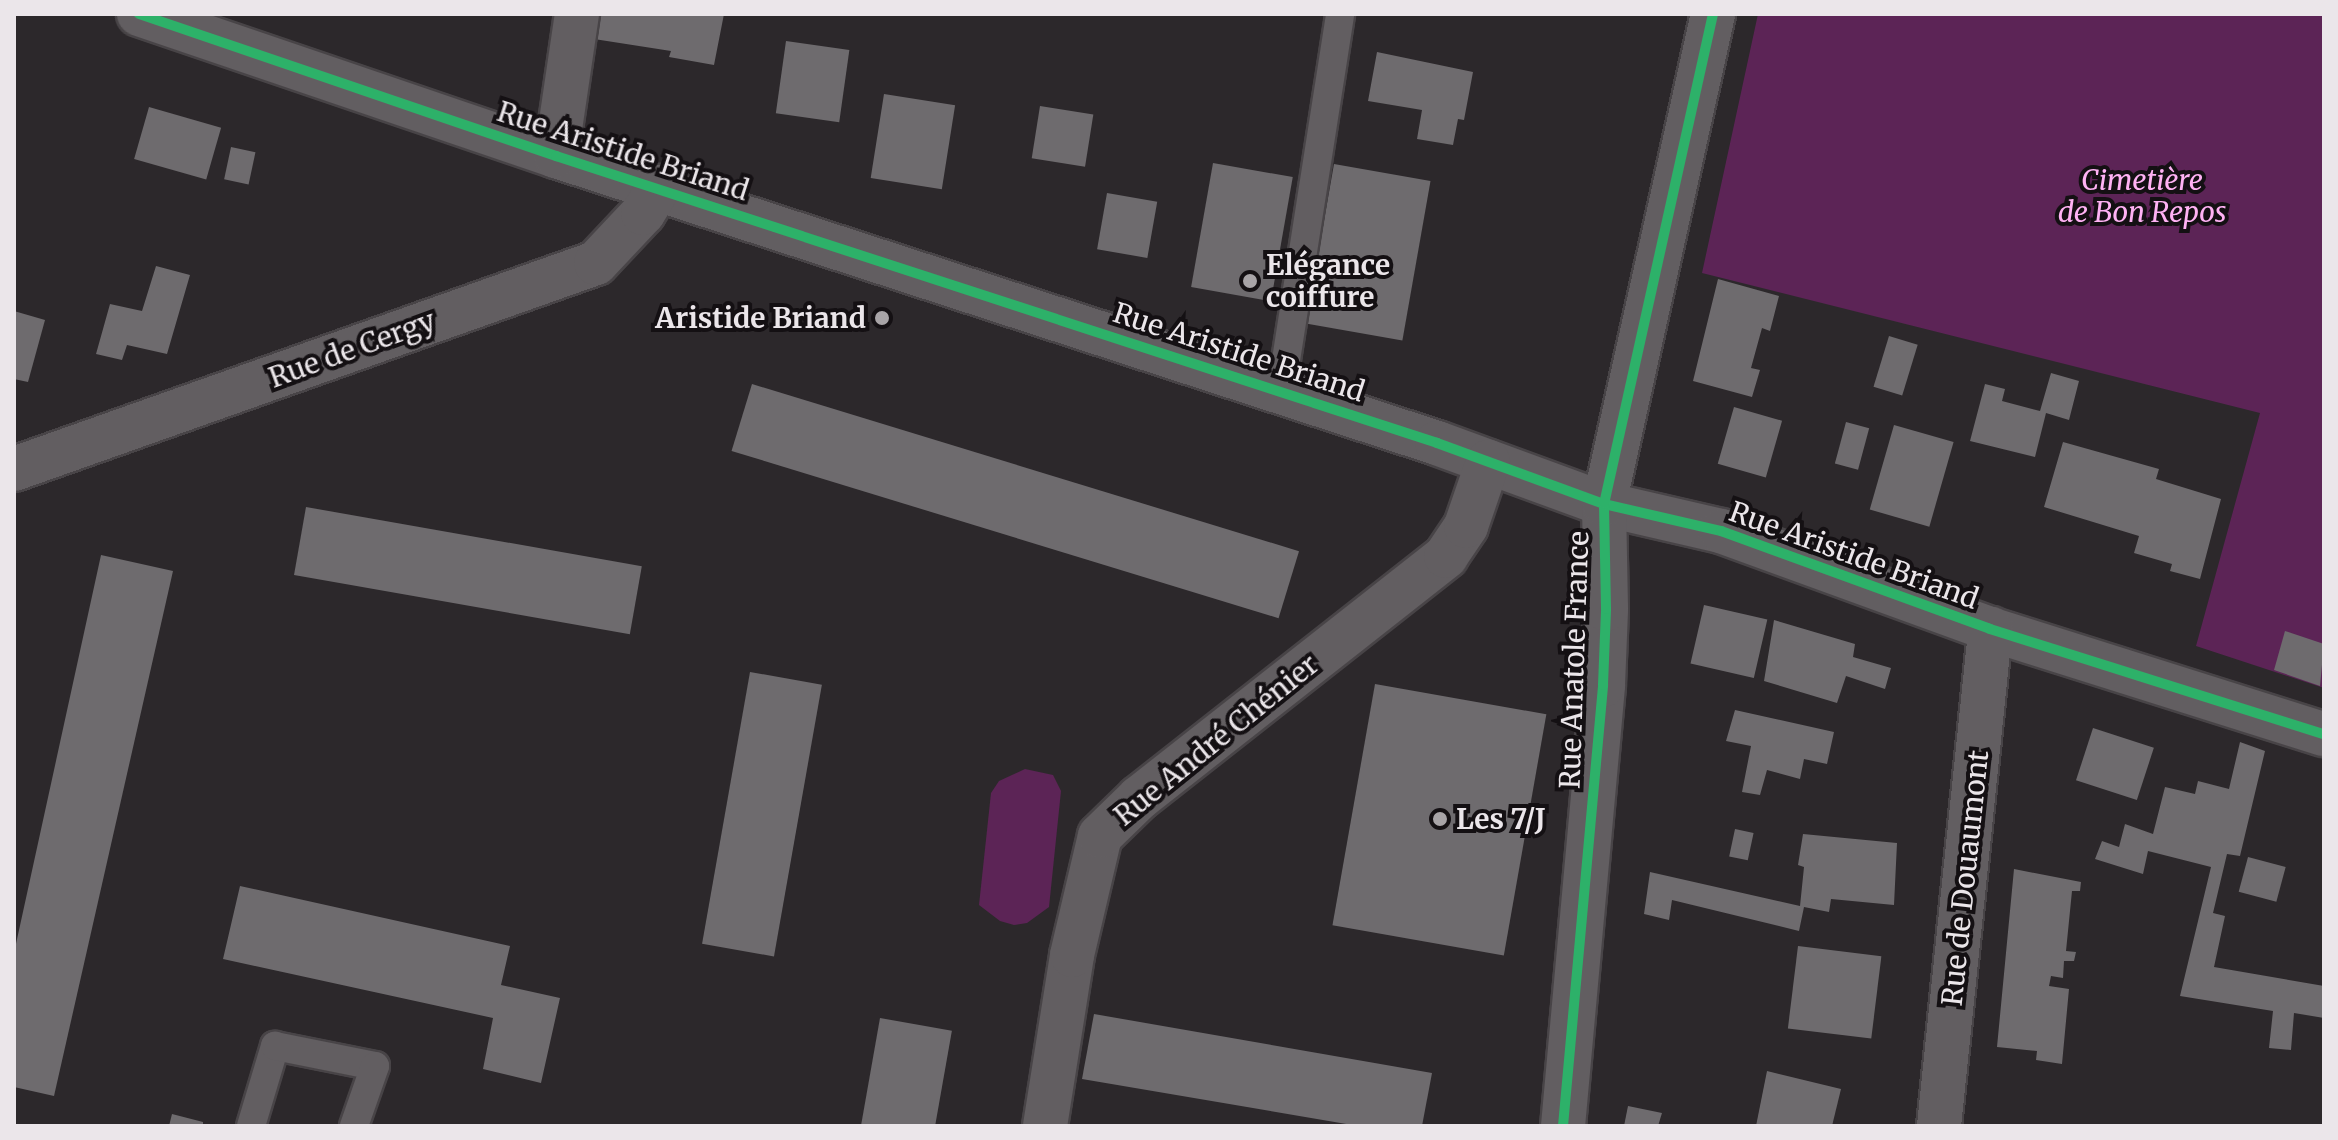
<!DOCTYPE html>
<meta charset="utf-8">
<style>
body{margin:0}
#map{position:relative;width:2338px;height:1140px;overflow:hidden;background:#2c282b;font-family:Merriweather,serif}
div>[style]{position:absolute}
.green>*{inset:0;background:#5c2456}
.building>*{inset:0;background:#6e6b6e;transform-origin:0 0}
.roads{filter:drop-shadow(2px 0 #484447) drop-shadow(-2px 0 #484447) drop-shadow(0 2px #484447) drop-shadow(0 -2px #484447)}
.service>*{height:28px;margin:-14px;padding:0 14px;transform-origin:14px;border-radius:14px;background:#625e61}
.minor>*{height:44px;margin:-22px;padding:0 22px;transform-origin:22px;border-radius:22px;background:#625e61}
.tertiary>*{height:44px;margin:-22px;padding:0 22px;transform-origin:22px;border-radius:22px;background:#625e61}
.cycleway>*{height:10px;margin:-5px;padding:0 5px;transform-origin:5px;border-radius:5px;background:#2db169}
.dots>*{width:22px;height:22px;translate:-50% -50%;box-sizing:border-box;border:4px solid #141013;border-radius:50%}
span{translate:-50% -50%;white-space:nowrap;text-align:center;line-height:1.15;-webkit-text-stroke:8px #141013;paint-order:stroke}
.street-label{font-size:28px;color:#ebe6ea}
.park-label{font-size:28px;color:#ffb2f4;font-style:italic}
.poi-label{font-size:28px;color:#ebe6ea;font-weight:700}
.left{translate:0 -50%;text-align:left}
.right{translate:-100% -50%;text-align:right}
.frame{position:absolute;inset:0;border:16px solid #ebe6ea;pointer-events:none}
</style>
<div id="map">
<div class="green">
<div style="clip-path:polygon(1758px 14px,2324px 14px,2324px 688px,2196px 646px,2260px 413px,1702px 273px)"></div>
<div style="clip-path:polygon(1025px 769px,1053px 775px,1061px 791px,1049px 907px,1027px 923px,1014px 925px,1000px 921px,979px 905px,991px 793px,999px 781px)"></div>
</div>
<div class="building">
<div style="clip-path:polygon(598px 14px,724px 14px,714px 65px,669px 57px,671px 51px,594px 39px)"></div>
<div style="left:786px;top:41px;width:64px;height:73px;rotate:8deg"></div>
<div style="clip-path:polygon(1377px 52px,1473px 72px,1464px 120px,1458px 119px,1453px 145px,1417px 139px,1422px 110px,1368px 101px)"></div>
<div style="left:884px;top:94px;width:72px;height:85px;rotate:9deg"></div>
<div style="left:1040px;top:106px;width:54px;height:53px;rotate:9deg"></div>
<div style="left:149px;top:107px;width:75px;height:54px;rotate:16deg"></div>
<div style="left:231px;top:147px;width:25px;height:33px;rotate:12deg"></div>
<div style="left:1213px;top:163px;width:81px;height:126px;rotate:10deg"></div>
<div style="left:1334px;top:164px;width:98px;height:162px;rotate:10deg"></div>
<div style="left:1107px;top:193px;width:51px;height:57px;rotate:10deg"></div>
<div style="clip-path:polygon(156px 266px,190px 275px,167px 354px,127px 345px,122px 360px,96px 354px,110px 304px,142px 311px)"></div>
<div style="clip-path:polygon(1718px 279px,1779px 296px,1770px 331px,1762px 328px,1751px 368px,1760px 370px,1752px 397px,1693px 381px)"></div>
<div style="clip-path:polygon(14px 311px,45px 320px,28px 382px,14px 379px)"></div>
<div style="left:1889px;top:336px;width:30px;height:53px;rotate:17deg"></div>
<div style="clip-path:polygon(2051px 373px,2079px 381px,2069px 420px,2046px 413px,2035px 457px,1970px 441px,1985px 384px,2005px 389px,2002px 401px,2040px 411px)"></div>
<div style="left:752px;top:384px;width:572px;height:70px;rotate:17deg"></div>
<div style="left:1734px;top:407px;width:50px;height:59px;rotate:16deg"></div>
<div style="left:1846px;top:422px;width:24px;height:43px;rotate:15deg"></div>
<div style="left:1894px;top:425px;width:62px;height:88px;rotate:16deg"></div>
<div style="clip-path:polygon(2063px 442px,2159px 469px,2156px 479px,2221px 499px,2200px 579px,2170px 571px,2172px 564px,2134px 553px,2139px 536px,2044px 507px)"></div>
<div style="left:306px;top:507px;width:341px;height:69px;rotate:10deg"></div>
<div style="clip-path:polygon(101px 555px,173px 571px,54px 1096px,14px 1087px,14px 953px)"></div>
<div style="left:1704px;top:605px;width:65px;height:60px;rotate:13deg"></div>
<div style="clip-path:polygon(1774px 620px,1855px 644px,1853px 657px,1891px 668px,1885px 689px,1846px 676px,1837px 703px,1764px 681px)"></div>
<div style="clip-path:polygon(2285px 631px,2324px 644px,2320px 686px,2274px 670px)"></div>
<div style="left:750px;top:672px;width:73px;height:276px;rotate:10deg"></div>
<div style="left:1375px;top:684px;width:174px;height:245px;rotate:10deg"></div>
<div style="clip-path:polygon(1735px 710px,1834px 732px,1827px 764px,1804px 759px,1800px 779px,1767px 770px,1760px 795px,1742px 792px,1751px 746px,1726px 741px)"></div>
<div style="left:2093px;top:728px;width:64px;height:55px;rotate:18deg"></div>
<div style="clip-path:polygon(2240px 742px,2265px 751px,2240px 856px,2227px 854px,2213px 913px,2225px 916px,2214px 967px,2324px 986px,2324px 1018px,2294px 1013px,2291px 1050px,2269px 1048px,2273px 1011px,2180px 996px,2211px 867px,2148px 851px,2143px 874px,2095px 859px,2102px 841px,2119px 847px,2125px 824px,2153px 834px,2165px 787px,2195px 794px,2198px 781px,2229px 789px)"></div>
<div style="left:1735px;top:829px;width:19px;height:28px;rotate:12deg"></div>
<div style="clip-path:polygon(1803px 834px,1897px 843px,1894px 905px,1831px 899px,1829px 912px,1804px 907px,1799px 931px,1672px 900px,1669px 920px,1644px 914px,1650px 872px,1800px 906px,1804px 867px,1798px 865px)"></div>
<div style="left:2248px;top:857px;width:39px;height:36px;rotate:15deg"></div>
<div style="clip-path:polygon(2014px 869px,2081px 882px,2080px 891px,2072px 891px,2066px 951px,2076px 952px,2074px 961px,2064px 961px,2063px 978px,2051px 976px,2049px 986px,2069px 989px,2062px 1064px,2036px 1060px,2037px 1051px,1997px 1047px)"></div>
<div style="clip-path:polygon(240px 886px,510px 946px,501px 985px,560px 998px,541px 1083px,483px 1069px,493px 1018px,223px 959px)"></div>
<div style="left:1798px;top:946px;width:84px;height:83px;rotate:7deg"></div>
<div style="clip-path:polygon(1094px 1014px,1432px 1073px,1422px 1126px,1358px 1126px,1082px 1079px)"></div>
<div style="left:880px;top:1018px;width:73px;height:110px;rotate:10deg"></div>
<div style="clip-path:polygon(1767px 1071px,1841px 1089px,1832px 1126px,1756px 1126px)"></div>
<div style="clip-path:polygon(1628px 1106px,1662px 1113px,1658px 1126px,1624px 1126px)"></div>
<div style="clip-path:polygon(172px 1114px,203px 1122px,203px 1126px,169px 1126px)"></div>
</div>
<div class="roads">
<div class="service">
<div style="left:1281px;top:392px;width:383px;rotate:-81.1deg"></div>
<div style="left:251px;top:1126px;width:84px;rotate:-73.3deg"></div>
<div style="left:275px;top:1046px;width:102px;rotate:11.3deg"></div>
<div style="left:375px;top:1066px;width:64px;rotate:109.3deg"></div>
</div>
<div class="minor">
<div style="left:139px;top:14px;width:441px;rotate:18.8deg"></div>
<div style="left:556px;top:156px;width:927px;rotate:18.04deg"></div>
<div style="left:1437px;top:443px;width:178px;rotate:20.1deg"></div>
<div style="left:1604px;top:504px;width:120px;rotate:13deg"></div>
<div style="left:1721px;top:531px;width:286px;rotate:20deg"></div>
<div style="left:1990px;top:629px;width:350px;rotate:17.5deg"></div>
<div style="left:556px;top:156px;width:144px;rotate:-81.6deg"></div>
<div style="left:14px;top:469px;width:617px;rotate:-19.49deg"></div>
<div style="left:596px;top:263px;width:69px;rotate:-46.8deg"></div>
<div style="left:643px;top:213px;width:31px;rotate:-58deg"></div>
<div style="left:1045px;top:1126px;width:173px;rotate:-81deg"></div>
<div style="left:1072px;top:955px;width:122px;rotate:-76.8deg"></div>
<div style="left:1100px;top:836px;width:54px;rotate:-44.3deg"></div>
<div style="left:1139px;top:798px;width:391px;rotate:-38.2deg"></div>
<div style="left:1446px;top:556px;width:36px;rotate:-56deg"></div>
<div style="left:1466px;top:526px;width:68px;rotate:-71deg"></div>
<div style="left:1939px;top:1126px;width:500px;rotate:-84.1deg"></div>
</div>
<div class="tertiary">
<div style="left:1563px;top:1126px;width:443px;rotate:-84.8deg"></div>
<div style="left:1603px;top:685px;width:76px;rotate:-87.7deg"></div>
<div style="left:1606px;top:609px;width:105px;rotate:-91.1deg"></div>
<div style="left:1604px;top:504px;width:502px;rotate:-77.46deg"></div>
</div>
</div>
<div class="cycleway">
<div style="left:139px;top:14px;width:441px;rotate:18.8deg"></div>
<div style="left:556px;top:156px;width:927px;rotate:18.04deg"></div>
<div style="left:1437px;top:443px;width:178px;rotate:20.1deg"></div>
<div style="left:1604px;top:504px;width:120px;rotate:13deg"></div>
<div style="left:1721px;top:531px;width:286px;rotate:20deg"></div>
<div style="left:1990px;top:629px;width:350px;rotate:17.5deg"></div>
<div style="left:1563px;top:1126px;width:443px;rotate:-84.8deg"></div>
<div style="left:1603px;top:685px;width:76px;rotate:-87.7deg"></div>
<div style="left:1606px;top:609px;width:105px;rotate:-91.1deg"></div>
<div style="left:1604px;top:504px;width:502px;rotate:-77.46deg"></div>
</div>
<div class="dots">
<div style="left:1250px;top:281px;background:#a8a4a7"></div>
<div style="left:882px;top:318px;background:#a8a4a7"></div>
<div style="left:1440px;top:819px;background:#a8a4a7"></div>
</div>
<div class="street-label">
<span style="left:623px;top:151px;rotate:18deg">Rue Aristide Briand</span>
<span style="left:352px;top:349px;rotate:-20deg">Rue de Cergy</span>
<span style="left:1239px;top:352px;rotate:18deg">Rue Aristide Briand</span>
<span style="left:1854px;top:555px;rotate:20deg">Rue Aristide Briand</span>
<span style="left:1574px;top:660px;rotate:-88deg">Rue Anatole France</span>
<span style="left:1216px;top:740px;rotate:-39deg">Rue André Chénier</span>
<span style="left:1965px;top:878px;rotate:-84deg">Rue de Douaumont</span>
</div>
<div class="park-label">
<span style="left:2142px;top:196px">Cimetière<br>de Bon Repos</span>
</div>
<div class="poi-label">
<span class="left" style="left:1266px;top:281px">Elégance<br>coiffure</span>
<span class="right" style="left:866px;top:318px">Aristide Briand</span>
<span class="left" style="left:1456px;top:819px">Les 7/J</span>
</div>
<div class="frame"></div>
</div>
